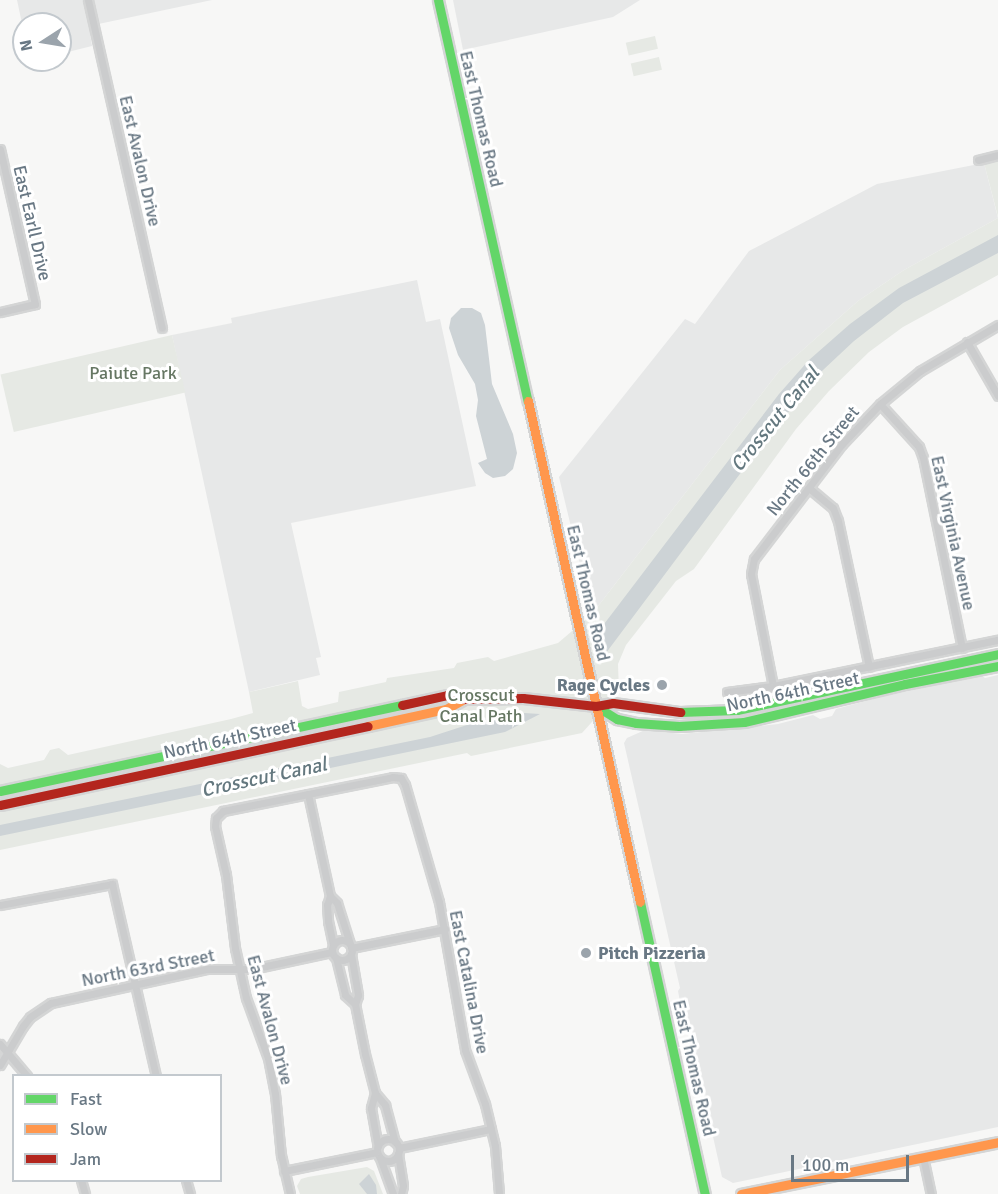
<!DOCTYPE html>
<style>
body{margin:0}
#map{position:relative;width:998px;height:1194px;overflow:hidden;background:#f7f7f6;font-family:Signika,sans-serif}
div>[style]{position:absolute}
.built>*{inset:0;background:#e7e8e8}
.green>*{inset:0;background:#e6e9e4;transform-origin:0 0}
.water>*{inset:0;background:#cdd3d6}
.roads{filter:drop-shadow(2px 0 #d4d5d5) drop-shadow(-2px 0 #d4d5d5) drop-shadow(0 2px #d4d5d5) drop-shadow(0 -2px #d4d5d5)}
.street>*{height:7px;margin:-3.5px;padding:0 3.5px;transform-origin:3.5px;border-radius:3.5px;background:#cbcccd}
.street>.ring{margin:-3.5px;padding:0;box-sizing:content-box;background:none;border:7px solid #cbcccd;border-radius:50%}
.fast>*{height:9px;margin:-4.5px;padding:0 4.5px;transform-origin:4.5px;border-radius:4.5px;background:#63d668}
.slow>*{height:9px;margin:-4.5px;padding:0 4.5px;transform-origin:4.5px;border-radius:4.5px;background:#ff974d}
.jam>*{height:9px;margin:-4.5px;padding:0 4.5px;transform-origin:4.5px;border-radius:4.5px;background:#b3261e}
.dots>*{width:16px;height:16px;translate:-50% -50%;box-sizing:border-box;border:3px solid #fff;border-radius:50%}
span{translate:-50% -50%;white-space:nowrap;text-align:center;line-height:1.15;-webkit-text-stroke:6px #fff;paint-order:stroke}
.street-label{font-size:18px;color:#697884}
.park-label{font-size:18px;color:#667763}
.poi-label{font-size:18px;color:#697884;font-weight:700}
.right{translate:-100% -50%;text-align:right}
.left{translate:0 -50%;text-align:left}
.water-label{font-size:20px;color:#64787f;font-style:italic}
.legend{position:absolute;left:12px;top:1074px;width:210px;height:108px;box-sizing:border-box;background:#fff;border:2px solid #c3c9ce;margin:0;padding:8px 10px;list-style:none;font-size:18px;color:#697884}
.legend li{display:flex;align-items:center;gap:12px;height:30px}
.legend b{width:30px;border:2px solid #c3c9ce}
.north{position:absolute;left:12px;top:12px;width:60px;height:60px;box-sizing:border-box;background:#fff;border:2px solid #c3c9ce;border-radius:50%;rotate:258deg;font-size:16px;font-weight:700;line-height:24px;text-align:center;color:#697884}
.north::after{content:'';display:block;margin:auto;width:21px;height:27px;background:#9ba4ac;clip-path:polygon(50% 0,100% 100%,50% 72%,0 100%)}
.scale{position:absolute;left:791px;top:1155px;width:118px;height:27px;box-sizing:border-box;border:3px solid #697884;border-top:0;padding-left:8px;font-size:18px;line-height:21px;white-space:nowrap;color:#697884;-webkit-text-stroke:4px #fff;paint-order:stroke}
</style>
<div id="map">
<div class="built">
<div style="clip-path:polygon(17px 0,212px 0,89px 26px,92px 46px,60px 54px,60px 24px,24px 24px,24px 33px)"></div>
<div style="clip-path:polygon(453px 0,640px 0,613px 17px,463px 50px)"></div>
<div style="clip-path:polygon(984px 163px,998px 218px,904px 270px,858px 301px,780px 370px,592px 614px,559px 477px,685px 319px,695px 324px,749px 251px,877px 184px)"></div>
<div style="clip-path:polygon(417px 280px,426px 322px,440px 319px,476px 486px,291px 523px,321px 657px,316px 658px,320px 675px,249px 692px,172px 335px,232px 323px,231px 318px)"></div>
<div style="clip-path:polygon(981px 675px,985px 678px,998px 675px,998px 1127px,733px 1183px,722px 1177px,686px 1015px,682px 1012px,678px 991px,680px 988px,624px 743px,627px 738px,645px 730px,682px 734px,778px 724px,813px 715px,820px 719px,832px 716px,836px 709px,881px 697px)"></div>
</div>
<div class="green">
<div style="left:655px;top:36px;width:13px;height:30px;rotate:77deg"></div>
<div style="left:659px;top:57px;width:13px;height:29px;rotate:77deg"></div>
<div style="clip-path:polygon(998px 155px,998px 217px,984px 163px,978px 160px)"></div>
<div style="clip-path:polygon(998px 218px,998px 275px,903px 327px,869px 352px,829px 391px,796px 429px,694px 569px,676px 581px,626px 645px,618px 664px,619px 692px,582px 733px,471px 756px,467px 753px,0 850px,0 764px,8px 768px,44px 760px,50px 750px,59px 748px,68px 755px,231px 719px,253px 713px,249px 692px,298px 681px,302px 706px,308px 709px,338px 702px,339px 692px,386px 682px,387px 678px,454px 668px,457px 663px,488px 657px,494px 661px,558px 643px,592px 614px,780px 370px,858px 301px,904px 270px)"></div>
<div style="left:172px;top:335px;width:59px;height:176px;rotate:77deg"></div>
<div style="clip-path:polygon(367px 1167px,374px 1171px,383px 1194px,300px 1194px,297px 1186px,301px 1179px,308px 1177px)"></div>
</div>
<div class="water">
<div style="clip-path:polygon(998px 235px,998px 253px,903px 303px,854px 341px,823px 370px,766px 439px,600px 661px,595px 636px,779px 394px,809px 360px,850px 324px,899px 288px)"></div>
<div style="clip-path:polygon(461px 308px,472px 308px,481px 313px,485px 325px,492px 384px,513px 434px,517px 453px,513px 469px,505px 476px,493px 478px,485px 473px,478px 463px,487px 459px,476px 416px,478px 400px,475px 384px,458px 355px,449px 328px,451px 318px)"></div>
<div style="clip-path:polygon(507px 712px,540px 714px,505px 732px,0 836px,0 825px,430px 737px)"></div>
<div style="clip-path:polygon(369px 1174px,376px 1185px,377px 1194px,367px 1194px,359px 1184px)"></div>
</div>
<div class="roads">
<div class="street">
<div style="left:88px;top:0;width:336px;rotate:77.3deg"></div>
<div style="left:0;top:149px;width:159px;rotate:77.3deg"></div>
<div style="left:35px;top:304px;width:36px;rotate:167deg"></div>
<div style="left:978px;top:160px;width:21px;rotate:-14deg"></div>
<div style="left:967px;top:342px;width:62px;rotate:60.1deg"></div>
<div style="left:880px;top:404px;width:58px;rotate:47.8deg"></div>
<div style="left:919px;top:447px;width:12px;rotate:70deg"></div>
<div style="left:923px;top:458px;width:194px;rotate:78.4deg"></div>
<div style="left:809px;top:488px;width:31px;rotate:40deg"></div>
<div style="left:833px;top:508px;width:14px;rotate:69deg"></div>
<div style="left:838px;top:521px;width:149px;rotate:78deg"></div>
<div style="left:773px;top:686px;width:114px;rotate:-101.1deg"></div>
<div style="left:751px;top:574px;width:15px;rotate:-79deg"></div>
<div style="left:754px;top:559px;width:145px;rotate:-52.6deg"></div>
<div style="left:842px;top:444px;width:55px;rotate:-46.5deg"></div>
<div style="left:880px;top:404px;width:52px;rotate:-39.5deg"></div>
<div style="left:920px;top:371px;width:91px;rotate:-30.5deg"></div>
<div style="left:727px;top:692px;width:46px;rotate:-7.4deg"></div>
<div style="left:773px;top:686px;width:230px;rotate:-11.6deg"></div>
<div style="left:308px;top:794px;width:104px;rotate:77.8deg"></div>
<div style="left:330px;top:896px;width:9px;rotate:108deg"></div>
<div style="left:327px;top:905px;width:16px;rotate:86deg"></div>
<div style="left:328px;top:921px;width:25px;rotate:78deg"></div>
<div style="left:330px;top:896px;width:10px;rotate:45deg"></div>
<div style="left:337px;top:903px;width:43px;rotate:72.4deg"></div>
<div style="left:0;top:905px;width:114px;rotate:-10.6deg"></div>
<div style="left:112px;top:884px;width:197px;rotate:77.1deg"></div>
<div class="ring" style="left:332px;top:940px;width:13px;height:13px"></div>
<div style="left:351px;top:948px;width:96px;rotate:-11.4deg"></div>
<div style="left:351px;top:954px;width:42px;rotate:80.3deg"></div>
<div style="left:358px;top:995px;width:9px;rotate:108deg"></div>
<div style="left:355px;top:1004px;width:51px;rotate:78.7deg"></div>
<div style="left:365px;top:1054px;width:40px;rotate:75.6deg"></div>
<div style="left:375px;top:1093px;width:16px;rotate:50deg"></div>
<div style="left:385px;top:1105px;width:38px;rotate:75deg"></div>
<div style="left:336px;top:958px;width:38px;rotate:76deg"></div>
<div style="left:345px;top:995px;width:13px;rotate:42deg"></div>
<div style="left:0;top:1044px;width:42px;rotate:49.8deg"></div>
<div style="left:0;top:1065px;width:45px;rotate:-59.5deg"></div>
<div style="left:23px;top:1026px;width:11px;rotate:-52deg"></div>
<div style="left:30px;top:1017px;width:25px;rotate:-34deg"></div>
<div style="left:51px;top:1003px;width:160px;rotate:-12.3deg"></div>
<div style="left:207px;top:969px;width:45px"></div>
<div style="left:252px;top:969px;width:82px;rotate:-12deg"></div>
<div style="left:375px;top:1093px;width:16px;rotate:105deg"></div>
<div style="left:371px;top:1108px;width:39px;rotate:80deg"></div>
<div class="ring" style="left:377px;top:1139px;width:15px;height:15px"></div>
<div style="left:399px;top:1148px;width:94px;rotate:-11.7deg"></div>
<div style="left:398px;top:1154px;width:32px;rotate:81deg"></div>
<div style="left:403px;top:1186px;width:8px;rotate:104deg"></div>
<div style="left:923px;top:1157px;width:38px;rotate:78deg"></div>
<div style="left:380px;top:1158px;width:38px;rotate:70deg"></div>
<div style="left:284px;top:1171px;width:95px;rotate:-11.5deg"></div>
<div style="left:81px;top:1180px;width:15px;rotate:74deg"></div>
<div style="left:186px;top:1180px;width:15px;rotate:74deg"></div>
<div style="left:290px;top:1194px;width:39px;rotate:-103deg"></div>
<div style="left:281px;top:1156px;width:62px;rotate:-95.5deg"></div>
<div style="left:275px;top:1094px;width:37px;rotate:-101deg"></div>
<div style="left:268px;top:1058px;width:64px;rotate:-110.1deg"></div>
<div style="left:246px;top:998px;width:51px;rotate:-102.4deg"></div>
<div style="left:235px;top:948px;width:74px;rotate:-97deg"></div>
<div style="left:226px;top:875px;width:50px;rotate:-102.7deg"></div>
<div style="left:215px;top:826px;width:8px;rotate:-83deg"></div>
<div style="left:216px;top:818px;width:10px;rotate:-45deg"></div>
<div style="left:223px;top:811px;width:173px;rotate:-11.3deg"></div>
<div style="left:393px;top:777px;width:8px;rotate:7deg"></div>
<div style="left:401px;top:778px;width:8px;rotate:60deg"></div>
<div style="left:405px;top:785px;width:122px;rotate:73.8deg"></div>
<div style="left:439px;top:902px;width:150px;rotate:80deg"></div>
<div style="left:465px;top:1050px;width:58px;rotate:69.7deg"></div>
<div style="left:485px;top:1104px;width:43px;rotate:76.6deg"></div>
<div style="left:495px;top:1146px;width:48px;rotate:85.2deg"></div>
</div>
<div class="fast">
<div style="left:438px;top:0;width:411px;rotate:77.4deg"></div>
<div style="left:596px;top:706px;width:25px;rotate:32deg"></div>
<div style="left:617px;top:719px;width:19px;rotate:12deg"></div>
<div style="left:636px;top:723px;width:43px;rotate:4deg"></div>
<div style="left:679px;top:726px;width:65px;rotate:-3.5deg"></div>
<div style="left:744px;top:722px;width:165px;rotate:-13.3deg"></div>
<div style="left:905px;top:684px;width:95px;rotate:-11deg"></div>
<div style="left:680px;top:712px;width:57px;rotate:-2deg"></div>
<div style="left:737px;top:710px;width:267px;rotate:-12.1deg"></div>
<div style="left:0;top:791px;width:411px;rotate:-12.1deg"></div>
<div style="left:640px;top:902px;width:299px;rotate:77.5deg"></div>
</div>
<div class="slow">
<div style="left:528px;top:401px;width:513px;rotate:77.4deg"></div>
<div style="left:368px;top:726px;width:80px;rotate:-12.3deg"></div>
<div style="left:446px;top:709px;width:21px;rotate:-29deg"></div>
<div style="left:741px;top:1194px;width:262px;rotate:-11.4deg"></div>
</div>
<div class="jam">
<div style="left:402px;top:705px;width:46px;rotate:-12.5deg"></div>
<div style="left:447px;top:695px;width:17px;rotate:13deg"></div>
<div style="left:464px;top:699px;width:59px;rotate:-1deg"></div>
<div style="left:523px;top:698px;width:73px;rotate:6.3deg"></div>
<div style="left:596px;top:706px;width:17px;rotate:-10deg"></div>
<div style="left:613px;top:703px;width:68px;rotate:7.7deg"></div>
<div style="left:0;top:805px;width:376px;rotate:-12.1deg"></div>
</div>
</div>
<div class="dots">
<div style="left:662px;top:685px;background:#9ba4ac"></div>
<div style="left:586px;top:953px;background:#9ba4ac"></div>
</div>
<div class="street-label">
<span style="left:481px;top:119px;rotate:77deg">East Thomas Road</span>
<span style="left:140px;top:161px;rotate:77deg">East Avalon Drive</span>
<span style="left:32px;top:223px;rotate:77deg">East Earll Drive</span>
<span style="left:813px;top:461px;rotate:-51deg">North 66th Street</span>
<span style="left:953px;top:533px;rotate:78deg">East Virginia Avenue</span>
<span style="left:588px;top:593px;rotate:77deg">East Thomas Road</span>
<span style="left:793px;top:692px;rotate:-12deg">North 64th Street</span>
<span style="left:230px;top:739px;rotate:-12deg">North 64th Street</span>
<span style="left:148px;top:968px;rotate:-11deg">North 63rd Street</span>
<span style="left:469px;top:982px;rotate:79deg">East Catalina Drive</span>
<span style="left:270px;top:1020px;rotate:75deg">East Avalon Drive</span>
<span style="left:694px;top:1068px;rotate:77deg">East Thomas Road</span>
</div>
<div class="park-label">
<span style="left:133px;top:373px">Paiute Park</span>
<span style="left:481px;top:706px">Crosscut<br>Canal Path</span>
</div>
<div class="poi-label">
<span class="right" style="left:650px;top:685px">Rage Cycles</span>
<span class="left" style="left:598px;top:953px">Pitch Pizzeria</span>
</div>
<div class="water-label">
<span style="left:775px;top:419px;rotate:-51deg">Crosscut Canal</span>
<span style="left:264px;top:777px;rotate:-12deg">Crosscut Canal</span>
</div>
<ul class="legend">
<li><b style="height:8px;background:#63d668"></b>Fast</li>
<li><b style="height:8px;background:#ff974d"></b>Slow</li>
<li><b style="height:8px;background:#b3261e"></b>Jam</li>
</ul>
<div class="north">N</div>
<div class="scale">100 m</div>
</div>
